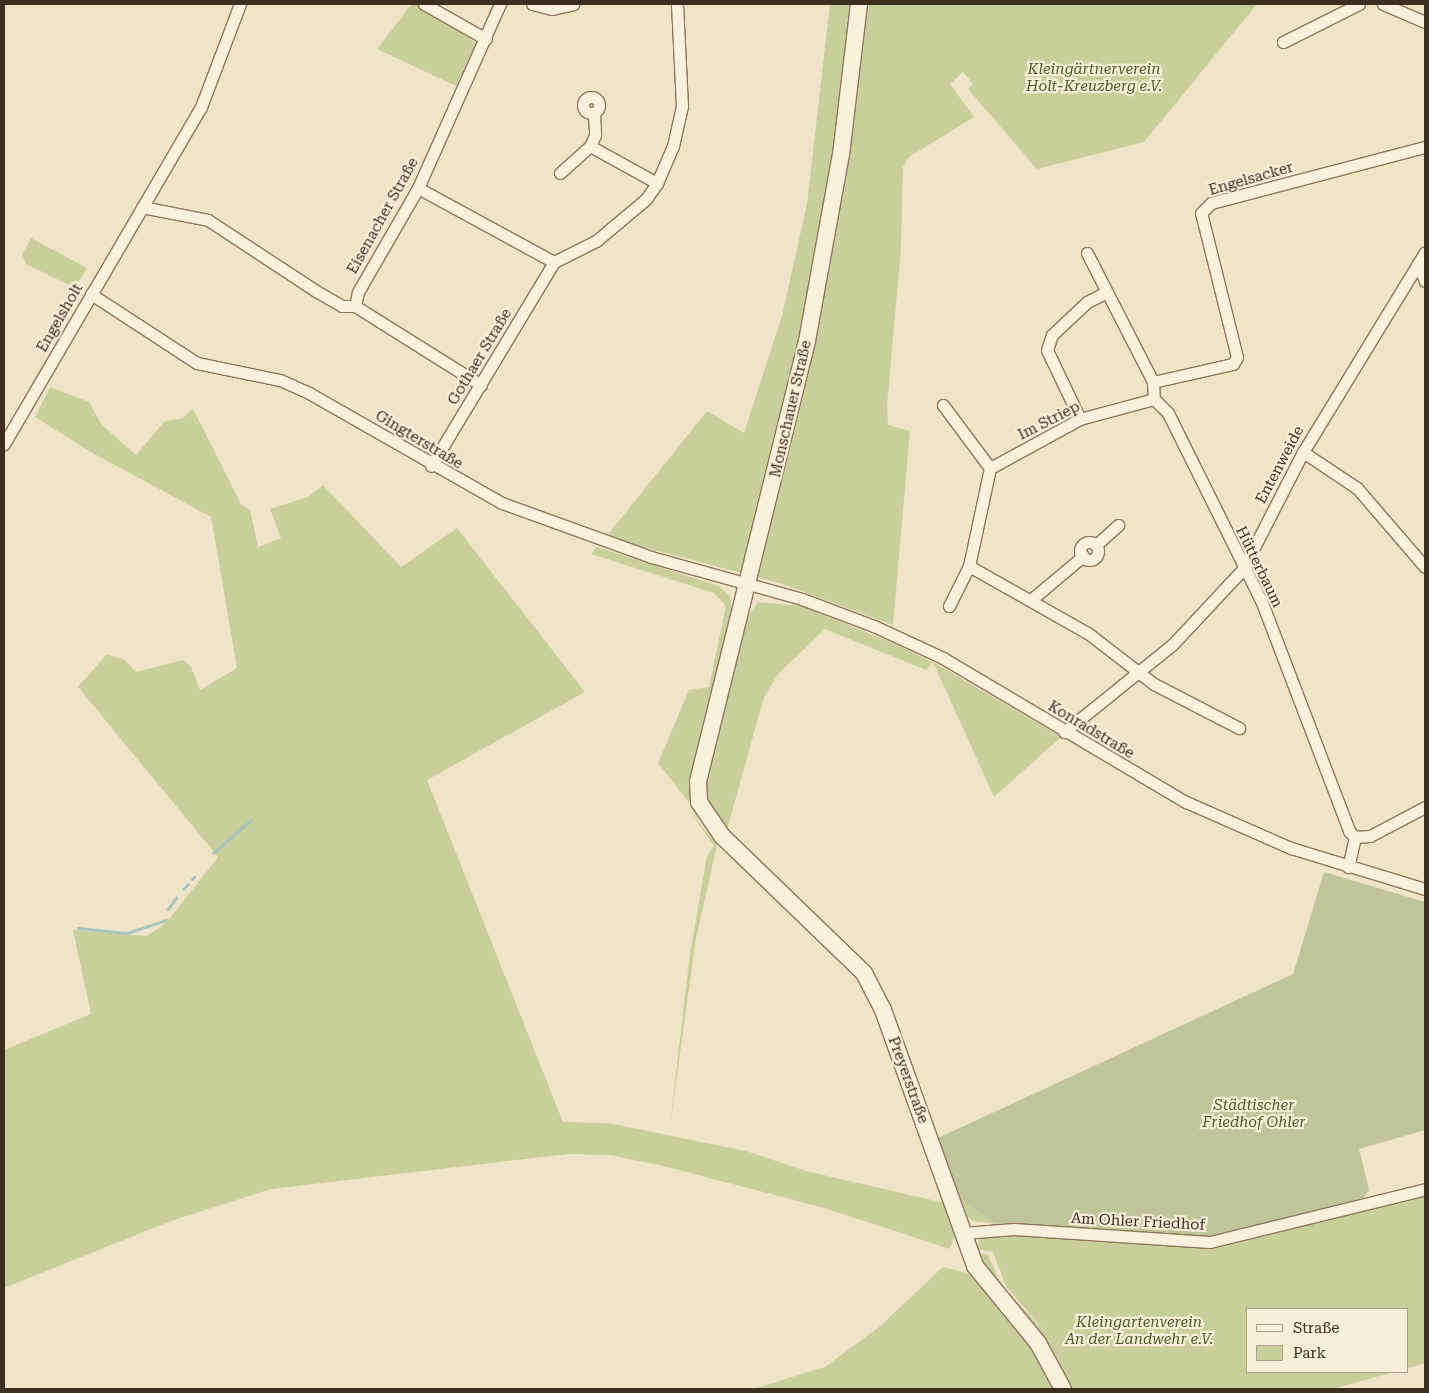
<!DOCTYPE html>
<meta charset="utf-8">
<style>
body{margin:0}
#map{position:relative;width:1429px;height:1393px;overflow:hidden;background:#f0e4c8;font-family:"Roboto Serif",serif}
div>[style]{position:absolute}
.green>*{inset:0;background:#c9cf9b}
.cemetery>*{inset:0;background:#bfc49a}
.stream>*{height:3px;margin:-1.5px;padding:0 1.5px;transform-origin:1.5px;border-radius:1.5px;background:#a9c4bc}
.roads{filter:drop-shadow(1px 0 #8d765c) drop-shadow(-1px 0 #8d765c) drop-shadow(0 1px #8d765c) drop-shadow(0 -1px #8d765c)}
.minor>*{height:11px;margin:-5.5px;padding:0 5.5px;transform-origin:5.5px;border-radius:5.5px;background:#faf1dc}
.minor>.ring{margin:-5.5px;padding:0;box-sizing:content-box;background:none;border:11px solid #faf1dc;border-radius:50%}
.secondary>*{height:16px;margin:-8px;padding:0 8px;transform-origin:8px;border-radius:8px;background:#faf1dc}
span{translate:-50% -50%;white-space:nowrap;text-align:center;line-height:1.15;-webkit-text-stroke:4.5px #f7eed8;paint-order:stroke}
.park-label{font-size:15px;color:#4d5a26;font-style:italic}
.street-label{font-size:15px;color:#3d2e20}
.frame{position:absolute;inset:0;border:5px solid #3d2e20;pointer-events:none}
.legend{position:absolute;left:1246px;top:1308px;width:162px;height:65px;box-sizing:border-box;background:#f7eed8;border:1px solid #ada18e;margin:0;padding:6px 9px;list-style:none;font-size:15px;color:#3d2e20}
.legend li{display:flex;align-items:center;gap:10px;height:25px}
.legend b{width:25px;border:1px solid #ada18e}
</style>
<div id="map">
<div class="green">
<div style="clip-path:polygon(418px 4px,476px 43px,456px 86px,377px 49px,410px 6px)"></div>
<div style="clip-path:polygon(830px 4px,1257px 4px,1144px 142px,1037px 169px,968px 89px,973px 84px,963px 72px,950px 84px,974px 117px,909px 157px,903px 167px,901px 247px,887px 406px,888px 425px,910px 431px,893px 625px,783px 584px,606px 537px,707px 411px,744px 433px,782px 316px,807px 204px)"></div>
<div style="clip-path:polygon(31px 238px,87px 268px,75px 288px,26px 264px,22px 255px)"></div>
<div style="clip-path:polygon(50px 387px,89px 402px,102px 425px,136px 455px,165px 421px,183px 418px,193px 409px,241px 504px,250px 510px,258px 547px,281px 538px,270px 509px,308px 497px,323px 485px,401px 567px,457px 528px,585px 692px,427px 780px,563px 1122px,608px 1123px,746px 1151px,806px 1171px,949px 1204px,956px 1233px,950px 1249px,821px 1207px,663px 1166px,610px 1155px,568px 1154px,271px 1189px,171px 1221px,4px 1288px,4px 1050px,91px 1014px,73px 930px,147px 936px,166px 923px,218px 857px,78px 687px,107px 654px,125px 660px,136px 672px,183px 660px,191px 667px,200px 690px,237px 668px,211px 517px,89px 451px,35px 417px)"></div>
<div style="clip-path:polygon(597px 547px,719px 586px,730px 596px,732px 611px,692px 806px,658px 763px,689px 690px,709px 687px,726px 606px,714px 593px,591px 554px)"></div>
<div style="clip-path:polygon(758px 602px,801px 606px,893px 643px,942px 667px,1061px 737px,994px 797px,933px 662px,926px 670px,825px 629px,778px 674px,764px 697px,726px 833px,717px 824px,703px 789px,746px 619px)"></div>
<div style="clip-path:polygon(690px 811px,717px 845px,696px 938px,669px 1133px,690px 954px,707px 856px,714px 846px)"></div>
<div style="clip-path:polygon(938px 1138px,960px 1199px,993px 1222px,1106px 1231px,1362px 1200px,1425px 1183px,1425px 1363px,1408px 1368px,1408px 1309px,1248px 1309px,1248px 1372px,1394px 1372px,1333px 1389px,1067px 1389px,987px 1276px,978px 1253px,988px 1255px,1001px 1284px,1050px 1338px,1006px 1286px,993px 1252px,976px 1249px,979px 1240px,993px 1233px,993px 1223px,973px 1221px,965px 1215px)"></div>
<div style="clip-path:polygon(943px 1267px,975px 1275px,1025px 1335px,1056px 1389px,753px 1389px,825px 1367px,879px 1327px)"></div>
</div>
<div class="cemetery">
<div style="clip-path:polygon(1324px 872px,1425px 902px,1425px 1130px,1359px 1149px,1369px 1190px,1362px 1200px,1199px 1238px,993px 1222px,960px 1199px,938px 1138px,1293px 974px)"></div>
</div>
<div class="stream">
<div style="left:213px;top:853px;width:50px;rotate:-41deg"></div>
<div style="left:192px;top:879px;width:3px;rotate:-45deg"></div>
<div style="left:183px;top:889px;width:7px;rotate:-45deg"></div>
<div style="left:168px;top:909px;width:14px;rotate:-54deg"></div>
<div style="left:78px;top:928px;width:49px;rotate:5.8deg"></div>
<div style="left:127px;top:933px;width:41px;rotate:-18.4deg"></div>
</div>
<div class="roads">
<div class="minor">
<div style="left:424px;top:4px;width:71px;rotate:29.4deg"></div>
<div style="left:532px;top:4px;width:21px;rotate:14deg"></div>
<div style="left:552px;top:9px;width:22px;rotate:-13deg"></div>
<div style="left:1383px;top:4px;width:46px;rotate:23.2deg"></div>
<div style="left:1283px;top:42px;width:85px;rotate:-26.6deg"></div>
<div class="ring" style="left:583px;top:97px;width:5px;height:5px"></div>
<div style="left:594px;top:113px;width:22px;rotate:87deg"></div>
<div style="left:595px;top:135px;width:12px;rotate:114deg"></div>
<div style="left:590px;top:146px;width:77px;rotate:28.9deg"></div>
<div style="left:560px;top:173px;width:40px;rotate:-42deg"></div>
<div style="left:418px;top:188px;width:155px;rotate:28.6deg"></div>
<div style="left:554px;top:262px;width:238px;rotate:121.1deg"></div>
<div style="left:142px;top:207px;width:67px;rotate:11.1deg"></div>
<div style="left:208px;top:220px;width:129px;rotate:33.3deg"></div>
<div style="left:316px;top:291px;width:30px;rotate:30deg"></div>
<div style="left:342px;top:306px;width:13px"></div>
<div style="left:1087px;top:253px;width:145px;rotate:62.9deg"></div>
<div style="left:1153px;top:382px;width:17px;rotate:87deg"></div>
<div style="left:1154px;top:399px;width:20px;rotate:45deg"></div>
<div style="left:1168px;top:413px;width:209px;rotate:63.6deg"></div>
<div style="left:1261px;top:600px;width:247px;rotate:69.1deg"></div>
<div style="left:1349px;top:831px;width:8px;rotate:45deg"></div>
<div style="left:1355px;top:837px;width:31px;rotate:103deg"></div>
<div style="left:554px;top:262px;width:47px;rotate:-26.6deg"></div>
<div style="left:596px;top:241px;width:65px;rotate:-40deg"></div>
<div style="left:646px;top:199px;width:19px;rotate:-55deg"></div>
<div style="left:657px;top:183px;width:40px;rotate:-66.6deg"></div>
<div style="left:673px;top:146px;width:41px;rotate:-77.3deg"></div>
<div style="left:682px;top:106px;width:102px;rotate:-92.8deg"></div>
<div style="left:1418px;top:264px;width:18px;rotate:68deg"></div>
<div style="left:91px;top:294px;width:126px;rotate:33.1deg"></div>
<div style="left:197px;top:363px;width:85px;rotate:11.6deg"></div>
<div style="left:280px;top:380px;width:32px;rotate:24deg"></div>
<div style="left:309px;top:393px;width:222px;rotate:29.7deg"></div>
<div style="left:502px;top:503px;width:158px;rotate:19.9deg"></div>
<div style="left:651px;top:557px;width:157px;rotate:15.5deg"></div>
<div style="left:802px;top:599px;width:77px;rotate:20.6deg"></div>
<div style="left:874px;top:626px;width:76px;rotate:24.9deg"></div>
<div style="left:943px;top:658px;width:282px;rotate:30.7deg"></div>
<div style="left:1186px;top:802px;width:115px;rotate:23.7deg"></div>
<div style="left:1291px;top:848px;width:140px;rotate:17deg"></div>
<div style="left:1153px;top:382px;width:82px;rotate:-12.7deg"></div>
<div style="left:1233px;top:364px;width:8px;rotate:-60deg"></div>
<div style="left:1237px;top:357px;width:148px;rotate:-104deg"></div>
<div style="left:1201px;top:213px;width:14px;rotate:-45deg"></div>
<div style="left:1211px;top:203px;width:221px;rotate:-14.7deg"></div>
<div style="left:481px;top:385px;width:149px;rotate:-147.9deg"></div>
<div style="left:355px;top:306px;width:14px;rotate:-78deg"></div>
<div style="left:358px;top:292px;width:120px;rotate:-60deg"></div>
<div style="left:418px;top:188px;width:201px;rotate:-66deg"></div>
<div style="left:1154px;top:399px;width:77px;rotate:164.9deg"></div>
<div style="left:1080px;top:419px;width:102px;rotate:151.4deg"></div>
<div style="left:990px;top:468px;width:100px;rotate:102.1deg"></div>
<div style="left:969px;top:566px;width:138px;rotate:29.5deg"></div>
<div style="left:1089px;top:634px;width:82px;rotate:37.6deg"></div>
<div style="left:1154px;top:684px;width:96px;rotate:27.4deg"></div>
<div style="left:943px;top:405px;width:79px;rotate:53.3deg"></div>
<div style="left:1080px;top:419px;width:76px;rotate:-115.6deg"></div>
<div style="left:1047px;top:350px;width:16px;rotate:-72deg"></div>
<div style="left:1052px;top:335px;width:48px;rotate:-43.3deg"></div>
<div style="left:1087px;top:302px;width:22px;rotate:-27deg"></div>
<div style="left:4px;top:444px;width:390px;rotate:-59.7deg"></div>
<div style="left:201px;top:107px;width:110px;rotate:-69.3deg"></div>
<div style="left:1303px;top:452px;width:65px;rotate:33.7deg"></div>
<div style="left:1357px;top:488px;width:104px;rotate:49.3deg"></div>
<div class="ring" style="left:1080px;top:542px;width:7px;height:7px"></div>
<div style="left:1096px;top:545px;width:30px;rotate:-42deg"></div>
<div style="left:1032px;top:599px;width:67px;rotate:-40.1deg"></div>
<div style="left:949px;top:606px;width:45px;rotate:-63.4deg"></div>
<div style="left:1064px;top:732px;width:139px;rotate:-38.9deg"></div>
<div style="left:1172px;top:645px;width:104px;rotate:-46.9deg"></div>
<div style="left:1243px;top:569px;width:131px;rotate:-62.9deg"></div>
<div style="left:1303px;top:452px;width:234px;rotate:-58.6deg"></div>
<div style="left:1355px;top:837px;width:15px;rotate:-4deg"></div>
<div style="left:1370px;top:836px;width:62px;rotate:-27.8deg"></div>
<div style="left:963px;top:1233px;width:51px;rotate:-4.5deg"></div>
<div style="left:1014px;top:1229px;width:196px;rotate:3.8deg"></div>
<div style="left:1210px;top:1242px;width:221px;rotate:-13.8deg"></div>
</div>
<div class="secondary">
<div style="left:859px;top:4px;width:151px;rotate:96.8deg"></div>
<div style="left:841px;top:154px;width:190px;rotate:100.3deg"></div>
<div style="left:807px;top:341px;width:453px;rotate:103.9deg"></div>
<div style="left:698px;top:781px;width:21px;rotate:87deg"></div>
<div style="left:699px;top:802px;width:41px;rotate:55.9deg"></div>
<div style="left:722px;top:836px;width:197px;rotate:44deg"></div>
<div style="left:864px;top:973px;width:42px;rotate:62.8deg"></div>
<div style="left:883px;top:1010px;width:272px;rotate:70.2deg"></div>
<div style="left:975px;top:1266px;width:99px;rotate:50.7deg"></div>
<div style="left:1038px;top:1343px;width:52px;rotate:61.5deg"></div>
</div>
</div>
<div class="park-label">
<span style="left:1094px;top:78px">Kleingärtnerverein<br>Holt-Kreuzberg e.V.</span>
<span style="left:1254px;top:1114px">Städtischer<br>Friedhof Ohler</span>
<span style="left:1139px;top:1331px">Kleingartenverein<br>An der Landwehr e.V.</span>
</div>
<div class="street-label">
<span style="left:1251px;top:179px;rotate:-16deg">Engelsacker</span>
<span style="left:383px;top:216px;rotate:-61deg">Eisenacher Straße</span>
<span style="left:60px;top:318px;rotate:-60deg">Engelsholt</span>
<span style="left:480px;top:357px;rotate:-59deg">Gothaer Straße</span>
<span style="left:791px;top:409px;rotate:-77deg">Monschauer Straße</span>
<span style="left:1049px;top:421px;rotate:-27deg">Im Striep</span>
<span style="left:419px;top:440px;rotate:31deg">Gingterstraße</span>
<span style="left:1280px;top:465px;rotate:-62deg">Entenweide</span>
<span style="left:1259px;top:567px;rotate:64deg">Hütterbaum</span>
<span style="left:1091px;top:730px;rotate:31deg">Konradstraße</span>
<span style="left:908px;top:1080px;rotate:70deg">Preyerstraße</span>
<span style="left:1138px;top:1222px;rotate:3deg">Am Ohler Friedhof</span>
</div>
<div class="frame"></div>
<ul class="legend">
<li><b style="height:6px;background:#faf1dc"></b>Straße</li>
<li><b style="height:14px;background:#c9cf9b"></b>Park</li>
</ul>
</div>
